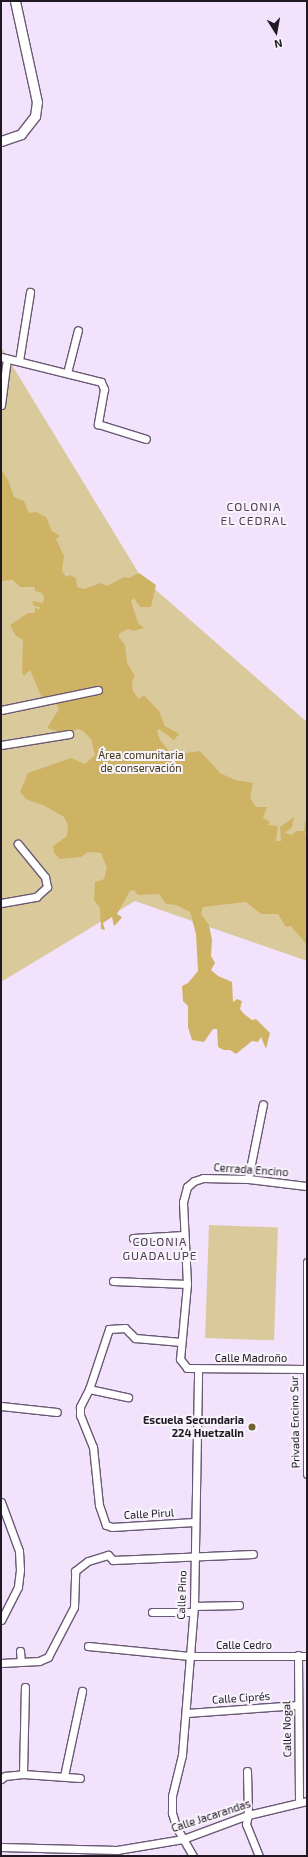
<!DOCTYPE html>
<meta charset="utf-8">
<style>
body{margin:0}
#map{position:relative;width:308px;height:1857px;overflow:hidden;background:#f2e2fc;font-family:"Exo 2",sans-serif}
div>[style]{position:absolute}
.green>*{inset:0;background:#dac99b;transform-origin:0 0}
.forest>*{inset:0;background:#cfb365}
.roads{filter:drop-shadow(1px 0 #6a5974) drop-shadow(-1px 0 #6a5974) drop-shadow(0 1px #6a5974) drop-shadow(0 -1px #6a5974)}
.minor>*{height:7px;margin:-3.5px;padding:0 3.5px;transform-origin:3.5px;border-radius:3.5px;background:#fff}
.tertiary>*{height:9px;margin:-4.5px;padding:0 4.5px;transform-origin:4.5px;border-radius:4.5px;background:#fff}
.dots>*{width:11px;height:11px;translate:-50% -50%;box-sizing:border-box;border:2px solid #f8f4fb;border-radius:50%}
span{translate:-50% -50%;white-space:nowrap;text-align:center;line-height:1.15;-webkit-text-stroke:4px #f8f4fb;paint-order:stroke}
.park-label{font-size:11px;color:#413613}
.street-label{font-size:11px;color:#201924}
.poi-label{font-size:11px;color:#201924;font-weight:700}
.right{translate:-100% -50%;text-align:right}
.neighbourhood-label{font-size:12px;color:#503f59;letter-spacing:1px}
.frame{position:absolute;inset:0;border:2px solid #201924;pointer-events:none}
.north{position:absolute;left:256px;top:12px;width:40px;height:40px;-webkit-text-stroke:3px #f8f4fb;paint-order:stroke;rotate:169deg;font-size:11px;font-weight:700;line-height:16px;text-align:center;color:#201924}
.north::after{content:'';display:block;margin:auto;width:14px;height:18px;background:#201924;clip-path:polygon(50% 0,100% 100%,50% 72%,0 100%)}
</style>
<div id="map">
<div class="green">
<div style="clip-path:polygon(1px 347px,141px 577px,307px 722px,307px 961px,135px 901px,1px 982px)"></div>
<div style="left:209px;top:1225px;width:69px;height:113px;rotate:2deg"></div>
</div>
<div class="forest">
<div style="clip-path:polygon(1px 469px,8px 480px,14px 497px,24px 501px,29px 513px,36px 512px,46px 517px,52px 531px,60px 536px,56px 539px,64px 556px,62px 571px,66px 577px,70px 575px,76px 578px,77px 587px,84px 589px,101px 583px,107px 586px,124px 577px,129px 578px,139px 573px,156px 585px,151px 607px,140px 607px,134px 598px,131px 601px,138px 623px,144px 628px,134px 631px,128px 629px,119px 634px,119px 637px,125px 645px,127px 663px,135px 676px,132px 681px,133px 691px,139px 699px,144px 695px,159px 711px,165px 726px,179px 734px,174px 740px,159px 729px,157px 731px,160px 740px,172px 755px,200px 751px,220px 773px,235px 780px,253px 783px,250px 798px,256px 807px,267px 807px,263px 818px,270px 822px,268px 825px,278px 826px,276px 841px,281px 841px,280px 827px,294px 817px,292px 827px,285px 833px,292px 835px,296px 831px,304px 831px,305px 821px,307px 823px,307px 832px,305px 832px,307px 840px,307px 945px,291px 926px,286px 927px,278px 914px,261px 914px,246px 902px,203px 907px,201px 914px,209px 925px,212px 940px,211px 956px,215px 963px,211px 970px,218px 976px,232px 982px,233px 1002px,237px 999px,242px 1001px,240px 1009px,244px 1014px,252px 1020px,256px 1019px,270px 1033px,266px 1049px,261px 1037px,258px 1042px,252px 1041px,236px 1054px,230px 1050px,224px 1050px,218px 1047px,217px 1029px,213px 1029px,204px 1042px,192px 1040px,188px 1027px,188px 1006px,183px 1001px,182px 986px,188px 983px,198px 971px,196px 934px,190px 912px,176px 905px,166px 904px,159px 894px,138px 895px,134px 890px,130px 891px,117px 914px,122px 917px,119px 921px,114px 926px,112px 917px,103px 923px,105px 930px,101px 929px,100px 908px,94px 900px,95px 882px,104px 879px,107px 868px,101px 853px,88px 852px,81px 857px,60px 859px,54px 853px,53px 846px,67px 836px,68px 825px,64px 817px,45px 806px,26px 799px,20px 792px,28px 773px,71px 758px,85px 764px,95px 755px,91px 739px,83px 731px,78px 729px,65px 734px,47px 728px,59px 709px,55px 702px,42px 698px,30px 670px,24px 676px,22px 672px,23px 640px,16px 636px,10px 625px,28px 613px,34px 613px,36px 607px,39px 610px,40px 607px,34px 606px,32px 601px,43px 603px,44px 598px,42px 593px,35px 591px,35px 587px,20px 587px,13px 580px,1px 581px)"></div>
</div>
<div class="roads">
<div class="minor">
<div style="left:1px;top:357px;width:103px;rotate:14deg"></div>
<div style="left:101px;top:382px;width:8px;rotate:67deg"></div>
<div style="left:104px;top:389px;width:36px;rotate:100deg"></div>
<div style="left:98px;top:424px;width:50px;rotate:17.4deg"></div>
<div style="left:19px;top:361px;width:70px;rotate:-80.9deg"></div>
<div style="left:67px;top:373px;width:44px;rotate:-75.7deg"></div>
<div style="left:1px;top:405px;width:47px;rotate:-82.7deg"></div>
<div style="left:1px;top:710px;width:99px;rotate:-11.7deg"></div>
<div style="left:1px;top:745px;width:69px;rotate:-9.2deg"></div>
<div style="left:1px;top:903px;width:36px;rotate:-10deg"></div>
<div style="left:36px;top:897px;width:15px;rotate:-42deg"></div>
<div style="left:47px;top:887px;width:10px;rotate:-101deg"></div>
<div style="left:45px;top:877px;width:43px;rotate:-129.3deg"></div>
<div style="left:248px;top:1179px;width:76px;rotate:-78.7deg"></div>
<div style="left:133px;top:1238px;width:51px;rotate:-3.4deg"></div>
<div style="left:113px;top:1281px;width:74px;rotate:2.3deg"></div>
<div style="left:187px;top:1284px;width:75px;rotate:95.3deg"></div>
<div style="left:180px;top:1359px;width:11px;rotate:52deg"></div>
<div style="left:187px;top:1368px;width:118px;rotate:0.5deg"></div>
<div style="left:187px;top:1284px;width:82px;rotate:-92.8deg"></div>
<div style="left:183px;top:1202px;width:16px;rotate:-75deg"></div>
<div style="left:187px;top:1187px;width:9px;rotate:-41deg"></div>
<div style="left:194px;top:1181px;width:9px;rotate:-18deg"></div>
<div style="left:203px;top:1178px;width:45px;rotate:1.3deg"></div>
<div style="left:248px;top:1179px;width:59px;rotate:6.8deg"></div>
<div style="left:181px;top:1342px;width:46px;rotate:-175deg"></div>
<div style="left:135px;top:1338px;width:14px;rotate:-135deg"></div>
<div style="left:125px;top:1328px;width:16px;rotate:176deg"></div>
<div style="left:109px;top:1329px;width:63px;rotate:108.4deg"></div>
<div style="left:89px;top:1389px;width:20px;rotate:117deg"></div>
<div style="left:80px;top:1407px;width:8px;rotate:90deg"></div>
<div style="left:80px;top:1415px;width:35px;rotate:68deg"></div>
<div style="left:93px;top:1447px;width:58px;rotate:84.1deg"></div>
<div style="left:99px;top:1505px;width:21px;rotate:71deg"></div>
<div style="left:106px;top:1525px;width:6px;rotate:18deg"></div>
<div style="left:112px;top:1527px;width:82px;rotate:-3.5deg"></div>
<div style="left:89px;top:1389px;width:40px;rotate:12deg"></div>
<div style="left:1px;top:1406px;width:56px;rotate:6.1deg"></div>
<div style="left:307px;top:1474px;width:212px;rotate:-90deg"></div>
<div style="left:1px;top:1502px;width:52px;rotate:69.8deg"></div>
<div style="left:19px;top:1551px;width:19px;rotate:87deg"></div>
<div style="left:20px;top:1570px;width:17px;rotate:97deg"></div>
<div style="left:18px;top:1587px;width:37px;rotate:117deg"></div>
<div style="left:194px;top:1606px;width:45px;rotate:-1.3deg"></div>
<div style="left:152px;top:1612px;width:41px"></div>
<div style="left:88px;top:1646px;width:102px;rotate:5.6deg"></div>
<div style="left:190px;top:1656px;width:117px"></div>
<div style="left:20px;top:1651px;width:11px;rotate:85deg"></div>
<div style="left:298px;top:1655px;width:147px;rotate:89.6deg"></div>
<div style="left:1px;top:1663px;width:38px;rotate:-3deg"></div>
<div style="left:39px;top:1661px;width:10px;rotate:-24deg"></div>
<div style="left:48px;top:1657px;width:56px;rotate:-62.5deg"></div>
<div style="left:74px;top:1607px;width:36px;rotate:-88deg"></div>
<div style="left:75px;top:1571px;width:16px;rotate:-38deg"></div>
<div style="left:88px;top:1561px;width:21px;rotate:-17deg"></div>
<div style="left:108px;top:1555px;width:7px;rotate:45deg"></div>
<div style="left:113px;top:1560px;width:140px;rotate:-2.5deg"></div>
<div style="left:187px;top:1713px;width:111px;rotate:-4.1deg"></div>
<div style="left:247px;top:1771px;width:44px;rotate:88.7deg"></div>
<div style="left:248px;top:1815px;width:9px;rotate:103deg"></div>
<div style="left:246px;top:1824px;width:35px;rotate:68deg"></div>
<div style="left:23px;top:1774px;width:87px;rotate:-88.7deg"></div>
<div style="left:64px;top:1776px;width:87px;rotate:-78deg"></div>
<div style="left:1px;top:1779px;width:5px;rotate:-37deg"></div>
<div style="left:5px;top:1776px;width:18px;rotate:-6deg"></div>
<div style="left:23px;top:1774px;width:57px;rotate:4deg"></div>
<div style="left:1px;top:1847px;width:116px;rotate:1.5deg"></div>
<div style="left:117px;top:1850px;width:67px;rotate:-9.5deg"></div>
<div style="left:183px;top:1839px;width:69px;rotate:-20.3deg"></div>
<div style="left:248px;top:1815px;width:61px;rotate:-13.3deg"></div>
<div style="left:193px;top:1856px;width:34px;rotate:-120deg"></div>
<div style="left:176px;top:1826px;width:14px;rotate:-107deg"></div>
<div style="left:172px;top:1813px;width:17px;rotate:-90deg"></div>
<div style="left:172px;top:1796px;width:42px;rotate:-76.3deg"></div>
<div style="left:182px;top:1755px;width:149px;rotate:-85.4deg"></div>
<div style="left:194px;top:1606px;width:237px;rotate:-89deg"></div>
</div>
<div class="tertiary">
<div style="left:1px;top:141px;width:21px;rotate:-19deg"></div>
<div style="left:21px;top:134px;width:23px;rotate:-52deg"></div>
<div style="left:35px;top:116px;width:14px;rotate:-82deg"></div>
<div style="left:37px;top:102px;width:103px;rotate:-102.3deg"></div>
</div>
</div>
<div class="dots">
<div style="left:252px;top:1427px;background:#73612f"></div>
</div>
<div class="park-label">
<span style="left:141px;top:762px">Área comunitaria<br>de conservación</span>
</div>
<div class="street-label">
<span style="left:251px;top:1170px;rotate:4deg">Cerrada Encino</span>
<span style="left:251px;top:1358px">Calle Madroño</span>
<span style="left:295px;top:1422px;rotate:-91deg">Privada Encino Sur</span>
<span style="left:149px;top:1514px;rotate:-3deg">Calle Pirul</span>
<span style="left:182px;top:1595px;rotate:-88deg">Calle Pino</span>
<span style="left:244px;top:1645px">Calle Cedro</span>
<span style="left:241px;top:1698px;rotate:-4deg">Calle Ciprés</span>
<span style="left:287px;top:1729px;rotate:-91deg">Calle Nogal</span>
<span style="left:211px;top:1816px;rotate:-18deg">Calle Jacarandas</span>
</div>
<div class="poi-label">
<span class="right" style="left:244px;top:1427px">Escuela Secundaria<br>224 Huetzalin</span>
</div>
<div class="neighbourhood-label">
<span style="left:254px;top:514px">COLONIA<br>EL CEDRAL</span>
<span style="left:160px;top:1249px">COLONIA<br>GUADALUPE</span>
</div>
<div class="frame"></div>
<div class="north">N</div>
</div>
